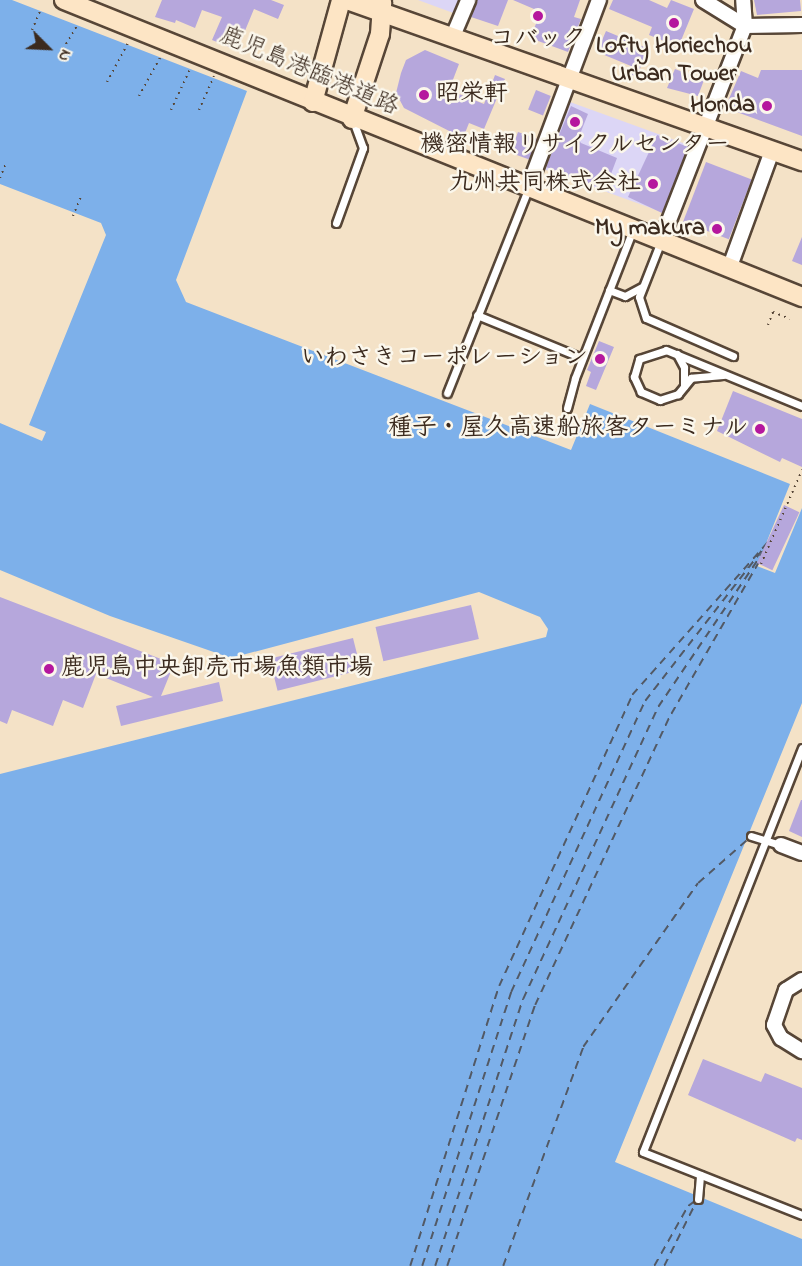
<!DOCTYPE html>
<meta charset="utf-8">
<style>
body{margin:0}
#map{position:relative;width:802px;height:1266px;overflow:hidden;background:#f4e2c7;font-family:"Indie Flower","Klee One",sans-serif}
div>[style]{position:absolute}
.built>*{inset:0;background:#dcd6f6;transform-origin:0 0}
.water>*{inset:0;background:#7db0ea}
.ferry>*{height:1.5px;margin-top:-0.75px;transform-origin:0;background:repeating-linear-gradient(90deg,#525965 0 8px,transparent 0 14px)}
.building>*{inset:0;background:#b6a7dc;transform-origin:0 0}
.path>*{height:2px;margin-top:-1px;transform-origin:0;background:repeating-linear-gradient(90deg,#574637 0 1.5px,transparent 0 6px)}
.roads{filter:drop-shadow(2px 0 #574637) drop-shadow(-2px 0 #574637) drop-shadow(0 2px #574637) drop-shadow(0 -2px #574637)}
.lane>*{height:7px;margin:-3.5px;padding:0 3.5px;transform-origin:3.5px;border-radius:3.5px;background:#fff}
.street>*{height:14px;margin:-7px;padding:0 7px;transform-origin:7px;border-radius:7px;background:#fff}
.secondary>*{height:18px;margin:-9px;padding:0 9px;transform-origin:9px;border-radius:9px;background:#fde5c5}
.dots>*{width:16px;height:16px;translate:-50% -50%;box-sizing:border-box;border:3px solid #fbf7ec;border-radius:50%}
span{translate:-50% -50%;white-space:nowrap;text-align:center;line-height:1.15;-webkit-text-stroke:5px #fbf7ec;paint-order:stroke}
.poi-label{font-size:24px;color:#3b2a1e;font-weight:700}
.left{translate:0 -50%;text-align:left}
.right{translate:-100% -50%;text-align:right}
.street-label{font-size:24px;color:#3b2a1e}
.north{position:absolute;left:18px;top:18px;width:60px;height:60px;-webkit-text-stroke:4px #fbf7ec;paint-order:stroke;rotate:114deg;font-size:16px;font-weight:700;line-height:24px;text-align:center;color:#3b2a1e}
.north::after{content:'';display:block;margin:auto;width:21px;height:27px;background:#3b2a1e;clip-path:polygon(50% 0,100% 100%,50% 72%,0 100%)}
</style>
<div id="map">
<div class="built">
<div style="clip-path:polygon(418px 0,462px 0,456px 14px)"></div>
<div style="left:570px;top:102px;width:129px;height:72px;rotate:20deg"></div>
</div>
<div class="water">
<div style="clip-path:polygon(0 0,12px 0,247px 91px,176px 280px,186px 302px,571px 450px,590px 404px,790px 484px,757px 566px,775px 573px,802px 508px,802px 703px,615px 1162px,802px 1239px,802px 1266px,0 1266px,0 774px,546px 637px,548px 629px,540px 617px,479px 592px,231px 658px,110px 616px,0 570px,0 423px,42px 441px,46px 432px,29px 425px,106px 235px,101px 223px,0 184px)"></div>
</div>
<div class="ferry">
<div style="left:410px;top:1266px;width:294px;rotate:-72.4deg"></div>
<div style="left:499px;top:986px;width:320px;rotate:-65.4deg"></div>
<div style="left:632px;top:695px;width:205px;rotate:-48.4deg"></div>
<div style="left:422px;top:1266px;width:288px;rotate:-72deg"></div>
<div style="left:511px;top:992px;width:320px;rotate:-65.3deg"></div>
<div style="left:645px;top:701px;width:192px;rotate:-52.2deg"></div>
<div style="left:435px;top:1266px;width:281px;rotate:-71.8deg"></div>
<div style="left:523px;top:999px;width:322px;rotate:-65.2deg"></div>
<div style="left:658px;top:707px;width:194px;rotate:-55.9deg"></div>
<div style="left:447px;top:1266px;width:275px;rotate:-71.4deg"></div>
<div style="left:535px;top:1005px;width:321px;rotate:-65deg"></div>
<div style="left:671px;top:714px;width:188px;rotate:-60deg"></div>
<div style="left:503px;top:1266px;width:233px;rotate:-69.9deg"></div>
<div style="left:583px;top:1047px;width:200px;rotate:-55deg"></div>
<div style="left:698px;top:883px;width:67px;rotate:-41.3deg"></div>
<div style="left:654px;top:1266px;width:69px;rotate:-60.5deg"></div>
<div style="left:688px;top:1206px;width:9px;rotate:-36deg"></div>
<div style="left:664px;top:1266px;width:72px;rotate:-63.4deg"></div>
</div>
<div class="building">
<div style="clip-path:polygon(162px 0,271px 0,284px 5px,278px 19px,254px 9px,237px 50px,212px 40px,222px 17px,202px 10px,195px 28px,176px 20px,175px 23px,155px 17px)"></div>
<div style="clip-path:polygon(477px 0,508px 0,498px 26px,471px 17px)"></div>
<div style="clip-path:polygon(513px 0,580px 0,574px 17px,581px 19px,568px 52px,530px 38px,541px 12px)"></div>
<div style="clip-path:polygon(613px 0,649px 0,667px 8px,671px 0,694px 9px,680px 43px,674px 45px,649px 35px,652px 27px,609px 9px)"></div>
<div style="clip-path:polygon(754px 0,800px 0,801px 11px,757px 15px)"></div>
<div style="clip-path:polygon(606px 31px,649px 49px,636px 77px,628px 73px,631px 66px,597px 52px)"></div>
<div style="clip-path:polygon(425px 50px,459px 64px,449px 90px,484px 104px,495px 75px,505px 79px,484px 129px,469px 123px,463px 138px,404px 108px,396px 93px,401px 73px,406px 60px)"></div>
<div style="clip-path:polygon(675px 69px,704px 80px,698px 96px,667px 88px)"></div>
<div style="clip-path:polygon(761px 70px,802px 70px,802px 136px,734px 111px,728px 101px,741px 71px,758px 78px)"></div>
<div style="left:536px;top:90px;width:16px;height:21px;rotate:22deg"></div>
<div style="clip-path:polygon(571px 106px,588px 114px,578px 139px,581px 143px,617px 158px,605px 190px,546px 167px)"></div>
<div style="left:518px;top:132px;width:20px;height:22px;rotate:20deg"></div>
<div style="clip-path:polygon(657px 135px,688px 147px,662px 213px,628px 197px)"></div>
<div style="left:706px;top:162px;width:49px;height:64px;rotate:21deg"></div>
<div style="clip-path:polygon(802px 237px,802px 265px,792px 261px)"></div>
<div style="clip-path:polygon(599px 341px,614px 347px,596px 390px,586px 386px,591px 372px,587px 370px)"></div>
<div style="clip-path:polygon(733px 391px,802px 419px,802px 467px,782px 458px,780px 462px,717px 431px)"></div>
<div style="left:784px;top:505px;width:17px;height:64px;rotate:25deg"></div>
<div style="clip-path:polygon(0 597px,174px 664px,161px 696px,219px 682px,223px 701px,121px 726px,116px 706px,153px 697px,96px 674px,83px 708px,63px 700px,53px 726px,12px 710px,7px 724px,0 721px)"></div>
<div style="left:471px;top:605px;width:35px;height:98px;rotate:77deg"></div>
<div style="left:353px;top:638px;width:33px;height:86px;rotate:76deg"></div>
<div style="clip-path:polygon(801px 800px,802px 800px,802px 837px,789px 831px)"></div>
<div style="clip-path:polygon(703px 1059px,761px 1082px,765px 1073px,802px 1088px,802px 1140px,797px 1138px,795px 1142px,688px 1095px)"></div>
</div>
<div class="path">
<div style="left:32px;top:30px;width:23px;rotate:-67deg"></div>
<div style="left:63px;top:49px;width:29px;rotate:-59deg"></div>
<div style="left:107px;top:82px;width:44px;rotate:-61.7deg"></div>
<div style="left:139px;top:96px;width:46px;rotate:-61.2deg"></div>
<div style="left:171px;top:110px;width:47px;rotate:-65.1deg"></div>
<div style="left:199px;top:110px;width:37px;rotate:-66deg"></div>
<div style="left:0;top:178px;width:16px;rotate:-68deg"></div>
<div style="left:73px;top:216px;width:22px;rotate:-68deg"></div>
<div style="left:768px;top:325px;width:14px;rotate:-69deg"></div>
<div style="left:773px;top:312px;width:18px;rotate:22deg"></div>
<div style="left:761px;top:564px;width:103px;rotate:-66.4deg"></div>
</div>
<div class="roads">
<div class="lane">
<div style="left:336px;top:223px;width:80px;rotate:-70.2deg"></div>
<div style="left:363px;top:148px;width:29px;rotate:-110deg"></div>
<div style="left:661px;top:241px;width:60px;rotate:111.4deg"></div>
<div style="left:639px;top:297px;width:22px;rotate:72deg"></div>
<div style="left:646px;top:318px;width:95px;rotate:23.6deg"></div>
<div style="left:609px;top:290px;width:17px;rotate:21deg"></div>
<div style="left:625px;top:296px;width:19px;rotate:-28deg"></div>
<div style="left:477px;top:315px;width:113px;rotate:22.3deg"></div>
<div style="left:677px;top:354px;width:15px;rotate:62deg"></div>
<div style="left:684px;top:367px;width:19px;rotate:90deg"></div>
<div style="left:723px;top:375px;width:32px;rotate:175deg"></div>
<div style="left:691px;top:378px;width:21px;rotate:129deg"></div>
<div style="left:678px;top:394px;width:19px;rotate:162deg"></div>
<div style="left:660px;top:400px;width:21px;rotate:-157deg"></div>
<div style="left:641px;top:392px;width:17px;rotate:-115deg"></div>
<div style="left:634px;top:377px;width:19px;rotate:-74deg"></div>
<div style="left:639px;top:359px;width:28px;rotate:-18deg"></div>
<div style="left:666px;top:350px;width:147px;rotate:22.4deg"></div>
<div style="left:447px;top:393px;width:219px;rotate:-68.3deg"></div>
<div style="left:567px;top:408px;width:31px;rotate:-75deg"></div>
<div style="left:575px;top:378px;width:160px;rotate:-68.7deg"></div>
<div style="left:802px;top:748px;width:434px;rotate:111.5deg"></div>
<div style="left:643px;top:1152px;width:171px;rotate:21.6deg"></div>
<div style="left:751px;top:836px;width:31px;rotate:17deg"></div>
<div style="left:698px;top:1199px;width:24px;rotate:-85deg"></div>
</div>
<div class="street">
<div style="left:703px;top:0;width:49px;rotate:31.8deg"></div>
<div style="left:745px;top:26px;width:57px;rotate:-1deg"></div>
<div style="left:453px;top:36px;width:39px;rotate:-67deg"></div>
<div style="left:529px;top:186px;width:199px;rotate:-69.4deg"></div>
<div style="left:661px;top:241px;width:231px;rotate:-68.7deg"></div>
<div style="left:745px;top:26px;width:26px;rotate:-94deg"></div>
<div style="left:729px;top:269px;width:126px;rotate:-70deg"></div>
<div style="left:781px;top:845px;width:22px;rotate:21deg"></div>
<div style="left:802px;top:980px;width:19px;rotate:148deg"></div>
<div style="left:786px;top:990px;width:37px;rotate:109deg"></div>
<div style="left:774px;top:1025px;width:15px;rotate:62deg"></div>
<div style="left:781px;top:1038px;width:25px;rotate:32deg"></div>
</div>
<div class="secondary">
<div style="left:64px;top:0;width:796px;rotate:21.92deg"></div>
<div style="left:347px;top:0;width:483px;rotate:19.5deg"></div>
<div style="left:313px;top:102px;width:106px;rotate:-74.6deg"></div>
<div style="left:352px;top:119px;width:89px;rotate:-71.8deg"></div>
<div style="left:380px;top:34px;width:32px;rotate:-86deg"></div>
</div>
</div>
<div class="dots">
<div style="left:538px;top:16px;background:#b5179e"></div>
<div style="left:674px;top:23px;background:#b5179e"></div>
<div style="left:424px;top:95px;background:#b5179e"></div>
<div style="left:767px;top:106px;background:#b5179e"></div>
<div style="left:575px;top:122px;background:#b5179e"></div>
<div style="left:653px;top:184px;background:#b5179e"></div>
<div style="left:717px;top:229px;background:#b5179e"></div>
<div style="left:600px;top:359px;background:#b5179e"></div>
<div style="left:760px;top:429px;background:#b5179e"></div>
<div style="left:49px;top:669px;background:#b5179e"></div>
</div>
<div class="poi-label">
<span style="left:538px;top:40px">コバック</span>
<span style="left:674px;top:61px">Lofty Horiechou<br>Urban Tower</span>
<span class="left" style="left:436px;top:95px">昭栄軒</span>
<span class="right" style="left:755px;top:106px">Honda</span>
<span style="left:575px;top:146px">機密情報リサイクルセンター</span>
<span class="right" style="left:641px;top:184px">九州共同株式会社</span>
<span class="right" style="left:705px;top:229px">My makura</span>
<span class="right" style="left:588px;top:359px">いわさきコーポレーション</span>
<span class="right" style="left:748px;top:429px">種子・屋久高速船旅客ターミナル</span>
<span class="left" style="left:61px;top:669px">鹿児島中央卸売市場魚類市場</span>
</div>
<div class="street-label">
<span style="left:309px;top:72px;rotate:23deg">鹿児島港臨港道路</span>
</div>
<div class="north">N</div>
</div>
